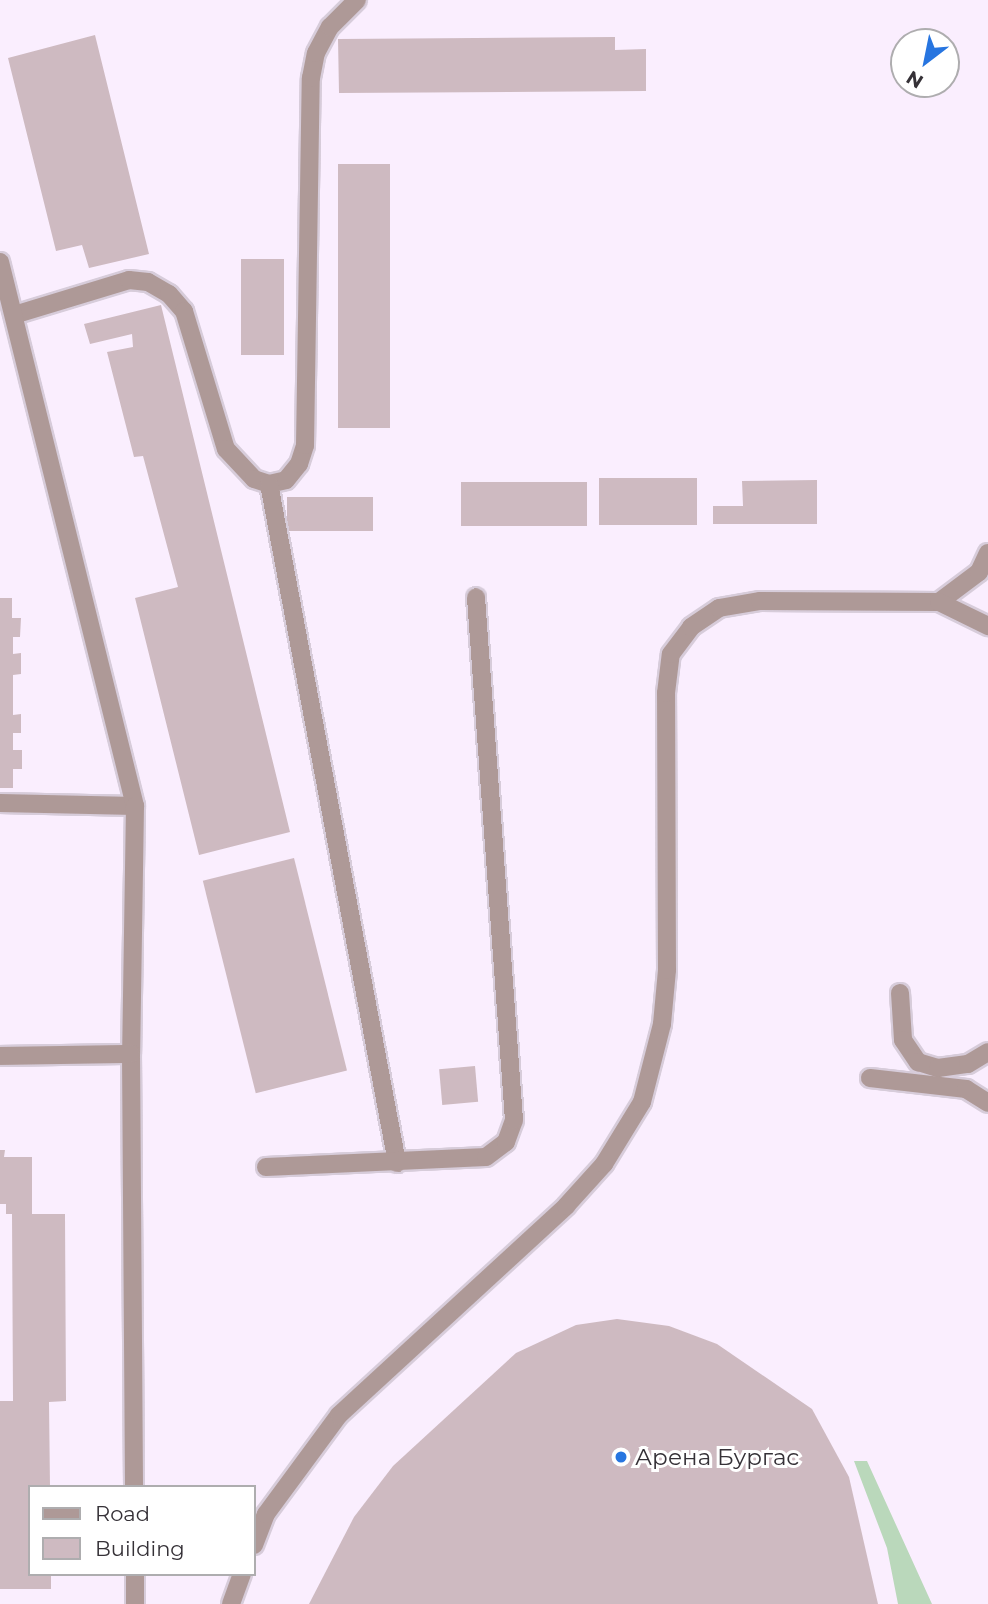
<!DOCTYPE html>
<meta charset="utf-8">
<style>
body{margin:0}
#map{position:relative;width:988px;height:1604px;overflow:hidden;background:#faeefe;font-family:Montserrat,sans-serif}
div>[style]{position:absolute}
.green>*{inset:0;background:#bad8bb}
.building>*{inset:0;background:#cebac1;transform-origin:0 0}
.roads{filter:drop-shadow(2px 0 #d7ccda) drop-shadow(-2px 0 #d7ccda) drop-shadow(0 2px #d7ccda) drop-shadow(0 -2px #d7ccda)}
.lane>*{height:18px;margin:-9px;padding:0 9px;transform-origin:9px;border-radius:9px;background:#ae9997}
.street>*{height:18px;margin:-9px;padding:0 9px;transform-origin:9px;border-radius:9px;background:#ae9997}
.dots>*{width:19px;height:19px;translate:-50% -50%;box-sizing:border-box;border:4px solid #fff;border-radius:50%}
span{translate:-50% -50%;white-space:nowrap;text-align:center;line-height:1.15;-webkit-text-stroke:6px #fff;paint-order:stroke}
.poi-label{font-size:23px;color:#353137}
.left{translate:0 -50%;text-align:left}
.legend{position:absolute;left:28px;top:1485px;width:228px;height:91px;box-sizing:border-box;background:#fff;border:2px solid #aeadaf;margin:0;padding:9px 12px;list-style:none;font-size:21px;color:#353137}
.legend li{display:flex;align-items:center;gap:14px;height:35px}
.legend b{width:35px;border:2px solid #aeadaf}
.north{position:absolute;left:890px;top:28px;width:70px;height:70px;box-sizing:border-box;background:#fff;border:2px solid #aeadaf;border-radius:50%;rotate:212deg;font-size:19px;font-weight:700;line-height:28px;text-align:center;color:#353137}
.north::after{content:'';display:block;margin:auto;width:24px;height:32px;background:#2775e0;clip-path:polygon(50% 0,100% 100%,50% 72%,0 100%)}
</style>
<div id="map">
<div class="green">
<div style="clip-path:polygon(854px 1461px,867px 1461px,932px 1604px,898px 1604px,887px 1548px)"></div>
</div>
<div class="building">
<div style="clip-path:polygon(95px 35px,149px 254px,89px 268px,82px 245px,56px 251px,8px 58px)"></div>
<div style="clip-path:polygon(615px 37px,615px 50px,646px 49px,646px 91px,339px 93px,338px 39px)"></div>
<div style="left:390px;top:164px;width:264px;height:52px;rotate:90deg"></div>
<div style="left:241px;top:259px;width:43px;height:96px"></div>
<div style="clip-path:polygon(161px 305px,290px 832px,199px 855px,135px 598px,178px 587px,143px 456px,134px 457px,107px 352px,133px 347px,132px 334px,90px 344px,84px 324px)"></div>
<div style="left:697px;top:478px;width:47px;height:98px;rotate:90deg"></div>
<div style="clip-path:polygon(817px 480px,817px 524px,713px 524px,713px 506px,743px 506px,742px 481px)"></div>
<div style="left:461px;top:482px;width:126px;height:44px"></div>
<div style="left:373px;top:497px;width:34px;height:86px;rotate:90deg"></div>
<div style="clip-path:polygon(0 598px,12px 598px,12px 618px,21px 618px,20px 637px,13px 637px,13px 654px,21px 653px,21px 674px,13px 675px,13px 715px,21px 714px,21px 733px,13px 733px,13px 750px,22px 750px,22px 769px,13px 769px,13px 788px,0 788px)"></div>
<div style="left:294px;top:858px;width:219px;height:94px;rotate:76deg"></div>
<div style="left:475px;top:1066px;width:36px;height:36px;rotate:85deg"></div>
<div style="clip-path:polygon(0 1150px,5px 1150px,4px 1157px,32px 1157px,32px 1214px,65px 1214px,66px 1401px,49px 1402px,50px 1487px,30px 1487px,30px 1574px,51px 1574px,51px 1589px,0 1589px,0 1401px,13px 1401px,12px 1214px,6px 1214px,6px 1204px,0 1204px)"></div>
<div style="clip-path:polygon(617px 1319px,669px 1326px,717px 1344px,812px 1409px,849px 1477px,878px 1604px,309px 1604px,354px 1517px,393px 1466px,516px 1353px,576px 1325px)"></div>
</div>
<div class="roads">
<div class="lane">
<div style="left:14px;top:315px;width:120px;rotate:-16.9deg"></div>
<div style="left:129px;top:280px;width:19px;rotate:6deg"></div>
<div style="left:148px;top:282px;width:24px;rotate:30deg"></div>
<div style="left:169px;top:294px;width:23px;rotate:49deg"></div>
<div style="left:184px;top:311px;width:144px;rotate:73.1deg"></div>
<div style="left:226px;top:449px;width:41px;rotate:47deg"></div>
<div style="left:254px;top:479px;width:16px;rotate:18deg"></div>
<div style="left:269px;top:484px;width:17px;rotate:-13deg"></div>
<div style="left:286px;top:480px;width:21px;rotate:-51deg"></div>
<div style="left:299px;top:464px;width:20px;rotate:-72deg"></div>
<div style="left:305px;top:445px;width:367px;rotate:-89.1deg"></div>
<div style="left:311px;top:78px;width:25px;rotate:-79deg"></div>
<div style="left:316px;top:53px;width:30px;rotate:-62deg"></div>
<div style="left:330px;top:27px;width:38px;rotate:-45deg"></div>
<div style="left:269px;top:484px;width:691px;rotate:79.32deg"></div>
<div style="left:939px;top:602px;width:50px;rotate:-36.9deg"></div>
<div style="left:979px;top:572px;width:21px;rotate:-65deg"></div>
<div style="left:0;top:803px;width:135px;rotate:1.3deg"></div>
<div style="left:900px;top:993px;width:47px;rotate:86.3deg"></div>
<div style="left:903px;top:1040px;width:27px;rotate:56deg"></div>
<div style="left:918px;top:1062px;width:21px;rotate:17deg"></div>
<div style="left:938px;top:1068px;width:30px;rotate:-8deg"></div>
<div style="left:968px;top:1064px;width:23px;rotate:-31deg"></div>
<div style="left:870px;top:1078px;width:97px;rotate:6.5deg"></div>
<div style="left:966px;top:1089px;width:26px;rotate:32deg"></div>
<div style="left:266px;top:1167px;width:220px;rotate:-2.6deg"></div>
<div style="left:486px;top:1157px;width:25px;rotate:-37deg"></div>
<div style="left:506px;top:1142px;width:23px;rotate:-70deg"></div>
<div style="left:514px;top:1120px;width:524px;rotate:-94.16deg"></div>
<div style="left:254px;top:1545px;width:33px;rotate:-69deg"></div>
<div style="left:266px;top:1514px;width:123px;rotate:-53.6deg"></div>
<div style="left:339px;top:1415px;width:309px;rotate:-42.6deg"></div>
<div style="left:566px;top:1206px;width:57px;rotate:-47.9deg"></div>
<div style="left:604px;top:1164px;width:73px;rotate:-58.5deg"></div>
<div style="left:642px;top:1102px;width:81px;rotate:-75.6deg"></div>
<div style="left:662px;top:1024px;width:54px;rotate:-84.7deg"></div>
<div style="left:667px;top:970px;width:277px;rotate:-90.2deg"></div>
<div style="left:666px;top:693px;width:39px;rotate:-83deg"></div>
<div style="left:671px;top:654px;width:34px;rotate:-53deg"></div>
<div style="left:691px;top:627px;width:34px;rotate:-34deg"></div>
<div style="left:719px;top:608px;width:42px;rotate:-9.7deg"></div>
<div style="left:760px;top:601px;width:179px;rotate:0.3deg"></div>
<div style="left:939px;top:602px;width:55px;rotate:26.1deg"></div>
<div style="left:231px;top:1604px;width:32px;rotate:-70deg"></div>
</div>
<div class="street">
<div style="left:0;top:262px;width:561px;rotate:76.06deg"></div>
<div style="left:135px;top:806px;width:248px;rotate:90.9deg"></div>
<div style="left:131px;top:1054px;width:433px;rotate:89.6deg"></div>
<div style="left:0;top:1056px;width:131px;rotate:-0.9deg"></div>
<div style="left:135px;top:1574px;width:30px;rotate:90deg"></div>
</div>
</div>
<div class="dots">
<div style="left:621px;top:1457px;background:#2775e0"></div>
</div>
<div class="poi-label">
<span class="left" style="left:635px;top:1457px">Арена Бургас</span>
</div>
<ul class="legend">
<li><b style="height:9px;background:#ae9997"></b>Road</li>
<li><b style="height:19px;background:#cebac1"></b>Building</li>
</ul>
<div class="north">N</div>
</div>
